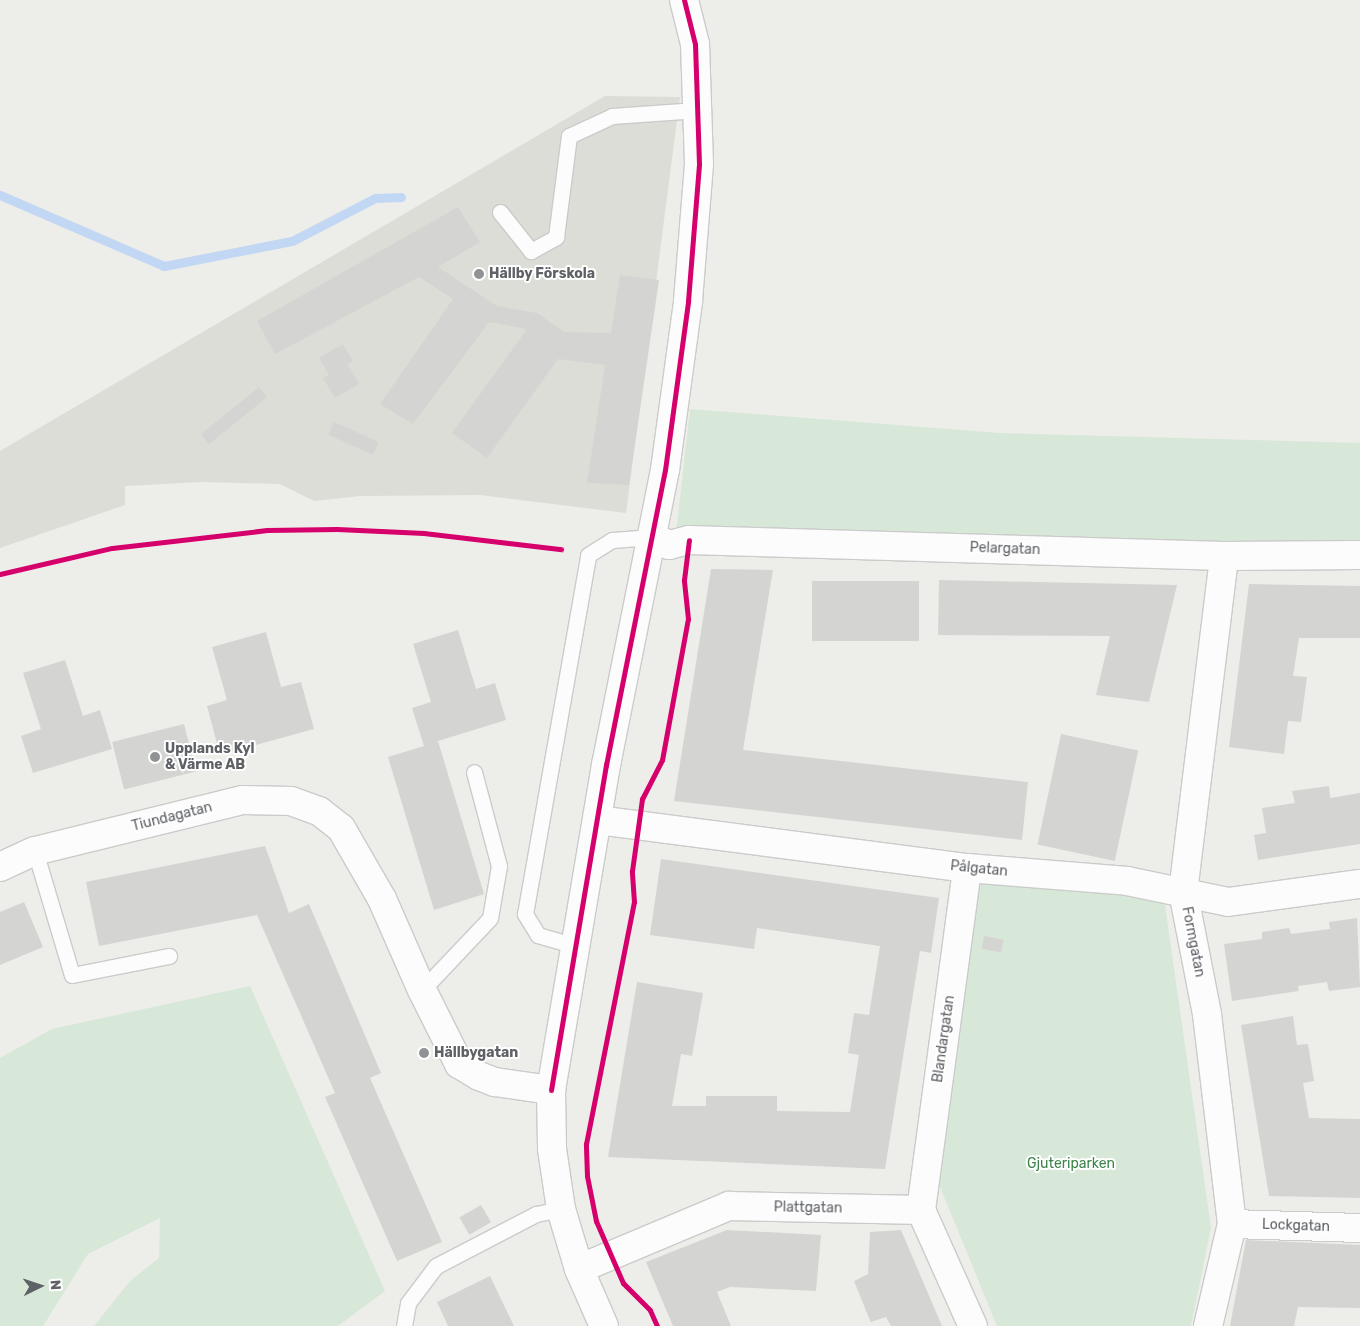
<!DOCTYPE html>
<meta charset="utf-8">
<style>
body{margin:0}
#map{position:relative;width:1360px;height:1326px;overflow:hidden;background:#edede9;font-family:Rubik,sans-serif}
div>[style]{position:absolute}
.education>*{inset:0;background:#ddddd7}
.green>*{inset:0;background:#d8e8d8}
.stream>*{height:9px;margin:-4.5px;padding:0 4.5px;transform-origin:4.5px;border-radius:4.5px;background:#c1d7f4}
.building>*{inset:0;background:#d4d4d2;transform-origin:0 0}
.roads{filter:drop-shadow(1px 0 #cacbca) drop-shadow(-1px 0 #cacbca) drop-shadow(0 1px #cacbca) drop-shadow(0 -1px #cacbca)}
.service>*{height:15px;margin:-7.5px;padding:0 7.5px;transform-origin:7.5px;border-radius:7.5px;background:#fcfcfc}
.minor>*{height:28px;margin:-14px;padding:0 14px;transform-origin:14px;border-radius:14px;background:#fcfcfc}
.cycleway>*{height:5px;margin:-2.5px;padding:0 2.5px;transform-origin:2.5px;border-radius:2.5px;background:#d6006c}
.dots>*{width:14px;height:14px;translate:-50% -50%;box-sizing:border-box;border:2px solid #fff;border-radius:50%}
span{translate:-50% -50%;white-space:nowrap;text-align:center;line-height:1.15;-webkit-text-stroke:4px #fff;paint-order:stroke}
.poi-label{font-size:14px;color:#5e6166;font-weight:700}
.left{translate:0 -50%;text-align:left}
.street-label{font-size:14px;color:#5e6166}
.park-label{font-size:14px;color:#3e854c}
.north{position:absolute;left:15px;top:1261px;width:50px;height:50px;-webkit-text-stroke:4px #fff;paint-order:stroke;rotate:86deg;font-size:14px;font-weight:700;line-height:20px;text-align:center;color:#5e6166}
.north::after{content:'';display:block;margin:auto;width:18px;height:22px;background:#5e6166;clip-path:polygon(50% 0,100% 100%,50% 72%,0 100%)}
</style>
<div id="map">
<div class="education">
<div style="clip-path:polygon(605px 96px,680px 97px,626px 513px,480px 495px,360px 496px,314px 501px,280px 484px,202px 482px,125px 486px,125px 505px,0 548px,0 451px)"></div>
</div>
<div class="green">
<div style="clip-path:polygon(690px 409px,1000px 433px,1360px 443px,1360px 546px,676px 533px)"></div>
<div style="clip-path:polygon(979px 884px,1164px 898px,1211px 1228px,1191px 1326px,997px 1326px,936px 1177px)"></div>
<div style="clip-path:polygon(250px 986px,385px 1291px,338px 1326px,94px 1326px,130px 1281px,159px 1258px,160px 1218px,88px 1254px,43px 1326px,0 1326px,0 1058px,52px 1029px)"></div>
</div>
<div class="stream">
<div style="left:0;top:195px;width:179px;rotate:23.4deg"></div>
<div style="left:164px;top:266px;width:130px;rotate:-11.1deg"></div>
<div style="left:292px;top:241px;width:93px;rotate:-27.4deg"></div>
<div style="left:375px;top:198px;width:26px;rotate:-2deg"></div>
</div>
<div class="building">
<div style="clip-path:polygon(458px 207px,480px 242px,438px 267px,497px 306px,537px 313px,564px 332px,611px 333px,620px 275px,659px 280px,629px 485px,587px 483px,605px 365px,558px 359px,487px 458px,452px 433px,527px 329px,489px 322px,413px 424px,380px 404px,453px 299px,419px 277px,275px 354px,257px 321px)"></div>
<div style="clip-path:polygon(343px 344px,353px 361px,347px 364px,359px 384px,335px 398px,323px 378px,329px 375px,319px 358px)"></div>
<div style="left:259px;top:387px;width:13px;height:75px;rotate:51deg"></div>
<div style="left:334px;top:422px;width:49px;height:14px;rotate:24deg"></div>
<div style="clip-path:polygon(711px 569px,773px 570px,743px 750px,1028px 782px,1022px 840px,674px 801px)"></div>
<div style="clip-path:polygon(939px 580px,1177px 585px,1149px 702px,1096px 695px,1110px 636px,938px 635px)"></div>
<div style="left:812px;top:581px;width:107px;height:60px"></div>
<div style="clip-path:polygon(1249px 584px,1360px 586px,1360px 638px,1299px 638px,1293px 676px,1307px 677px,1301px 722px,1288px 721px,1284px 754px,1229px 747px)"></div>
<div style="clip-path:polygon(458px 630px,476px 689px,495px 683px,506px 720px,438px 741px,484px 894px,434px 910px,388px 757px,424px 746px,412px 708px,431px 702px,413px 644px)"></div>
<div style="clip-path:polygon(266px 632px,281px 687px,301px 682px,314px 729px,220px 755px,207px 706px,227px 700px,212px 647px)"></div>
<div style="clip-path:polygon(65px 660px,83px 716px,100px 710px,112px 749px,33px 773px,21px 736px,41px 729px,23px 673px)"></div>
<div style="left:184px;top:724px;width:49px;height:74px;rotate:76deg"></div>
<div style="left:1061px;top:734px;width:79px;height:113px;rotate:12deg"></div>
<div style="clip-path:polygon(1329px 786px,1330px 798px,1360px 793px,1360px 844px,1258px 860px,1254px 835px,1266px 833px,1262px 808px,1295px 803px,1292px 791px)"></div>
<div style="clip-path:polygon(265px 846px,289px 913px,309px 904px,381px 1073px,370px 1078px,442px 1242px,397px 1261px,325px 1097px,335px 1093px,257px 915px,99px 946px,86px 882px)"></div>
<div style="clip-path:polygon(661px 859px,939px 898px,931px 953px,920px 951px,885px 1169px,608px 1157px,637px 982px,703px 993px,692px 1056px,681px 1054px,672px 1106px,706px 1106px,706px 1096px,777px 1096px,777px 1111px,850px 1112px,859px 1055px,848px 1053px,854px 1013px,869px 1015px,880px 946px,757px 928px,754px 949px,650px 935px)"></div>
<div style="clip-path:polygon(24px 902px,43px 947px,0 965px,0 912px)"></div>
<div style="clip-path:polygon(1357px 918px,1360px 987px,1329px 991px,1327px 982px,1298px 986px,1299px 991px,1232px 1001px,1224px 944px,1262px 939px,1262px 932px,1289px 928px,1291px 934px,1330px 929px,1329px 922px)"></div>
<div style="left:984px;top:936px;width:20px;height:13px;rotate:11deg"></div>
<div style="clip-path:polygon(1293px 1016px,1297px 1045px,1308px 1044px,1314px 1081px,1303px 1083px,1309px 1118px,1360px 1119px,1360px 1198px,1269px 1196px,1241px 1025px)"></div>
<div style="left:481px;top:1205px;width:20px;height:25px;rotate:60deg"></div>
<div style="clip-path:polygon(727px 1230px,821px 1235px,816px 1291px,730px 1287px,717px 1292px,731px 1326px,673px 1326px,646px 1262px)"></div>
<div style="clip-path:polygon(901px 1230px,942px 1326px,891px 1326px,886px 1317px,871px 1322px,869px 1318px,854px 1281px,868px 1274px,870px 1232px)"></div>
<div style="clip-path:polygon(1246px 1240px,1360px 1245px,1360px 1308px,1298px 1307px,1294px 1326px,1230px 1326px)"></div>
<div style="clip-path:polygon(490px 1276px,514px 1326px,448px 1326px,437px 1302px)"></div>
</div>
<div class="roads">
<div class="service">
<div style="left:500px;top:212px;width:50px;rotate:51.5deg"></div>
<div style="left:531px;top:251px;width:29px;rotate:-29deg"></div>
<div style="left:556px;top:237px;width:102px;rotate:-82.7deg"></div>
<div style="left:569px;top:136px;width:47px;rotate:-24.9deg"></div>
<div style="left:612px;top:116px;width:85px;rotate:-4deg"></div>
<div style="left:35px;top:851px;width:129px;rotate:73.4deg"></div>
<div style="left:72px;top:975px;width:99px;rotate:-11.1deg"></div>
<div style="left:576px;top:946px;width:40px;rotate:-164deg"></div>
<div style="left:538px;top:935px;width:25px;rotate:-122deg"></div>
<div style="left:525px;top:914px;width:364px;rotate:-80deg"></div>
<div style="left:588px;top:555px;width:28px;rotate:-32deg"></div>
<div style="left:612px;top:540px;width:40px;rotate:-4.3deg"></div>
<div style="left:422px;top:990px;width:99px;rotate:-46.6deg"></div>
<div style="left:490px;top:918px;width:53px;rotate:-80.2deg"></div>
<div style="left:499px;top:866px;width:97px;rotate:-104.9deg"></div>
<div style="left:404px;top:1326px;width:23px;rotate:-80deg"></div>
<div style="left:408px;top:1303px;width:46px;rotate:-52.9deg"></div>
<div style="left:436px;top:1266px;width:113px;rotate:-27.5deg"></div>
<div style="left:536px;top:1214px;width:25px;rotate:-11deg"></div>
</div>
<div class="minor">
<div style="left:652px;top:537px;width:19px;rotate:25deg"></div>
<div style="left:669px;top:545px;width:21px;rotate:-14deg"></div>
<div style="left:689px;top:540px;width:535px;rotate:1.71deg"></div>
<div style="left:1224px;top:556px;width:136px;rotate:-0.4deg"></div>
<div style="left:597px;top:820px;width:373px;rotate:7.4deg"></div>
<div style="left:967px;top:868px;width:161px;rotate:4.6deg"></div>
<div style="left:1127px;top:881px;width:103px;rotate:11.7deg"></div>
<div style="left:1228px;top:902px;width:133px;rotate:-7.8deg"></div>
<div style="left:0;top:867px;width:38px;rotate:-25deg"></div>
<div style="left:35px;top:851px;width:214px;rotate:-13.8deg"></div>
<div style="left:243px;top:800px;width:48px;rotate:1.2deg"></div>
<div style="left:291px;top:801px;width:30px;rotate:20deg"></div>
<div style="left:319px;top:811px;width:28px;rotate:38deg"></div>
<div style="left:341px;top:828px;width:82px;rotate:60deg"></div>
<div style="left:382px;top:899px;width:99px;rotate:66.3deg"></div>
<div style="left:422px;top:990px;width:83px;rotate:63.4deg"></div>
<div style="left:459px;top:1064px;width:23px;rotate:31deg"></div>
<div style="left:479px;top:1076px;width:17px;rotate:21deg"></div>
<div style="left:495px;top:1082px;width:57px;rotate:8.1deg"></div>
<div style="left:551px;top:1090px;width:59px;rotate:89deg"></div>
<div style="left:552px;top:1149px;width:61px;rotate:81.5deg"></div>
<div style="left:561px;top:1209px;width:63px;rotate:73.3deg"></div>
<div style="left:579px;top:1269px;width:62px;rotate:66.3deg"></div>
<div style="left:551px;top:1090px;width:330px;rotate:-80.4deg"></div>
<div style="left:606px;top:765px;width:301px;rotate:-78.7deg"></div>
<div style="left:665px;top:470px;width:171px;rotate:-82.2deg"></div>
<div style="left:688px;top:301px;width:137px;rotate:-85.4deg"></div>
<div style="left:699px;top:164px;width:120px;rotate:-91.9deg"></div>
<div style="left:695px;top:44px;width:45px;rotate:-104deg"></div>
<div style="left:921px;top:1210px;width:345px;rotate:-82.3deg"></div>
<div style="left:921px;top:1210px;width:127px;rotate:65.9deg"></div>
<div style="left:1232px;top:1224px;width:128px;rotate:1.8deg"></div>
<div style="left:579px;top:1269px;width:163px;rotate:-22.8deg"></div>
<div style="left:729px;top:1206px;width:192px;rotate:1.2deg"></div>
<div style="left:1208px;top:1326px;width:105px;rotate:-76.8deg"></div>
<div style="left:1232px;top:1224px;width:211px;rotate:-96.8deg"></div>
<div style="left:1207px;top:1014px;width:124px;rotate:-101.1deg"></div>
<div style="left:1183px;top:892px;width:338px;rotate:-83deg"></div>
</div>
</div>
<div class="cycleway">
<div style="left:0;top:574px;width:115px;rotate:-13.1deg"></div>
<div style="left:112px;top:548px;width:156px;rotate:-6.6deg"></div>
<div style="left:267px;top:530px;width:70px;rotate:-0.8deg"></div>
<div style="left:337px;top:529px;width:87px;rotate:2.6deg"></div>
<div style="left:424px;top:533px;width:138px;rotate:6.7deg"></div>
<div style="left:551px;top:1090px;width:330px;rotate:-80.4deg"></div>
<div style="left:606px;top:765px;width:301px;rotate:-78.7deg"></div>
<div style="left:665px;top:470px;width:171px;rotate:-82.2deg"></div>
<div style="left:688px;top:301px;width:137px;rotate:-85.4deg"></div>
<div style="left:699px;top:164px;width:120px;rotate:-91.9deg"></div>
<div style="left:695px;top:44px;width:45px;rotate:-104deg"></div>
<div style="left:657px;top:1326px;width:17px;rotate:-114deg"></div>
<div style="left:650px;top:1310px;width:38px;rotate:-135deg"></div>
<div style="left:623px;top:1283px;width:68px;rotate:-113.5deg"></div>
<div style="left:596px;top:1221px;width:46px;rotate:-101.3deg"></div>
<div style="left:587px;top:1176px;width:32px;rotate:-92deg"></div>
<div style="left:586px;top:1144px;width:247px;rotate:-78.8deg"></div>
<div style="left:634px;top:902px;width:31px;rotate:-94deg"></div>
<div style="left:632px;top:871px;width:73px;rotate:-82.1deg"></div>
<div style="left:642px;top:799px;width:44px;rotate:-62.9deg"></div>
<div style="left:662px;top:760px;width:143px;rotate:-79.6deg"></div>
<div style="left:688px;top:619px;width:39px;rotate:-96deg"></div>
<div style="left:684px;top:580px;width:40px;rotate:-82.9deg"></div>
</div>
<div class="dots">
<div style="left:479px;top:274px;background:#909294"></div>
<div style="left:155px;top:757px;background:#909294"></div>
<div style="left:424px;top:1053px;background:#909294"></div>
</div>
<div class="poi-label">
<span class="left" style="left:489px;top:274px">Hällby Förskola</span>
<span class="left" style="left:165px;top:757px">Upplands Kyl<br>&amp; Värme AB</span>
<span class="left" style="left:434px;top:1053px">Hällbygatan</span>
</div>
<div class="street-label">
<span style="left:1005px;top:549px;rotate:2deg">Pelargatan</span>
<span style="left:172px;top:817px;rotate:-14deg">Tiundagatan</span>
<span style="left:979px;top:869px;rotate:6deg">Pålgatan</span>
<span style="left:1193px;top:942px;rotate:79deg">Formgatan</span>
<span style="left:944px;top:1039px;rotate:-82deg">Blandargatan</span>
<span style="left:808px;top:1208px;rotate:1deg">Plattgatan</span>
<span style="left:1296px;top:1226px;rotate:2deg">Lockgatan</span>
</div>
<div class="park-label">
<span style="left:1071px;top:1164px">Gjuteriparken</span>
</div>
<div class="north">N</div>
</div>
